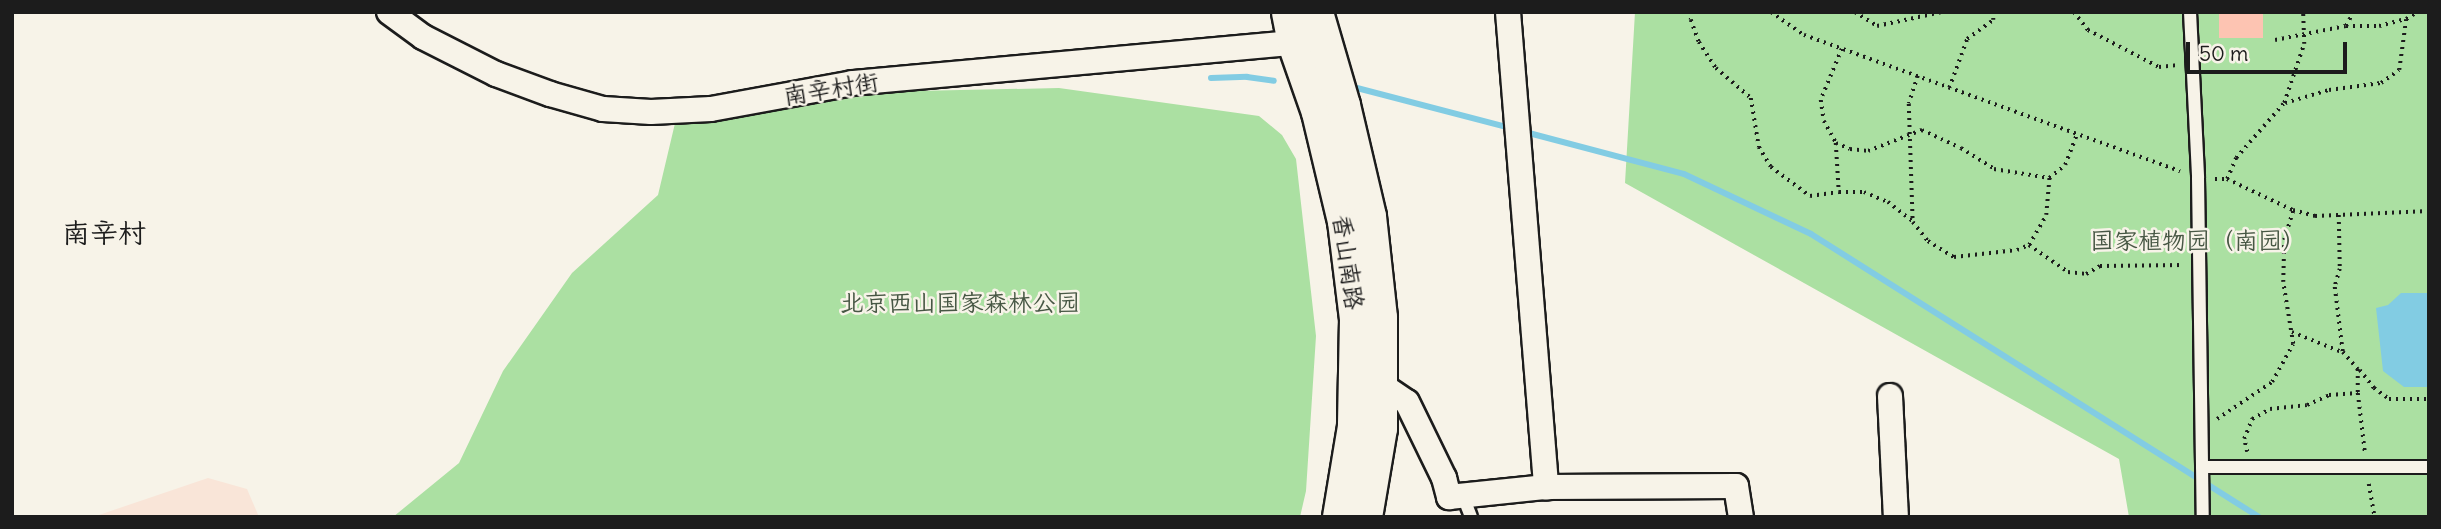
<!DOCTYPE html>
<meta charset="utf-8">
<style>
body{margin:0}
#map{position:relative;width:2441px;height:529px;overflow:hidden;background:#f7f3e8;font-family:Delius,"LXGW WenKai TC",sans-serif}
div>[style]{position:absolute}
.built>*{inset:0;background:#f9e5d8}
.green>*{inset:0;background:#abe0a2}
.water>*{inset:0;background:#82cce3}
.stream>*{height:6px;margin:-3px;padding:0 3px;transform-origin:3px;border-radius:3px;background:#82cce3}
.building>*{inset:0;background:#fdc4b2;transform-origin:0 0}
.path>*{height:3.5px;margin-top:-1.75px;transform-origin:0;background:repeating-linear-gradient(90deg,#1c1c1c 0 2px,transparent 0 7px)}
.roads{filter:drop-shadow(2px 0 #1c1c1c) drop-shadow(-2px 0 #1c1c1c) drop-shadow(0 2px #1c1c1c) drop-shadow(0 -2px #1c1c1c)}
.lane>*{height:12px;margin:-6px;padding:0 6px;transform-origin:6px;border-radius:6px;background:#f7f3e8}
.street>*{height:24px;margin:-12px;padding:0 12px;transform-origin:12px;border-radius:12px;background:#f7f3e8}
.secondary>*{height:33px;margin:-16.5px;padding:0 16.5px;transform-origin:16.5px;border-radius:16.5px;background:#f7f3e8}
span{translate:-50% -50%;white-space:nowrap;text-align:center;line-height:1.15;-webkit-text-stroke:5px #f7f3e8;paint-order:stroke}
.street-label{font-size:24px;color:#1c1c1c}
.park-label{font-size:24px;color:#475744}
.quarter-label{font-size:28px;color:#1c1c1c}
.frame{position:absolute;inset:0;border:14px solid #1c1c1c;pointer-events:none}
.scale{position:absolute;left:2186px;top:42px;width:161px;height:32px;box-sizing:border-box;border:4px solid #1c1c1c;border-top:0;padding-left:9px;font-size:21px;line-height:24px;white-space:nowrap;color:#1c1c1c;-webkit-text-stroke:5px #f7f3e8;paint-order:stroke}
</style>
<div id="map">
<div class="built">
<div style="clip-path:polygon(208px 478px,247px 489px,259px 517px,93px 517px)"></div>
</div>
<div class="green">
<div style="clip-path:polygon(1635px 12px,2429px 12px,2429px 517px,2129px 517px,2119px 459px,1625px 183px)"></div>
<div style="clip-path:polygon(1059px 88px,1259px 116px,1282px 135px,1296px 159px,1316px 336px,1306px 491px,1300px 517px,393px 517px,459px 463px,503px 371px,572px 273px,658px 195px,676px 119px,727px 120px,784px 106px,869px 92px)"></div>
</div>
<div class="water">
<div style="clip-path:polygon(2401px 293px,2429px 293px,2429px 387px,2404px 387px,2383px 371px,2376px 308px,2388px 305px)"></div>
</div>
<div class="stream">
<div style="left:1211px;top:78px;width:36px;rotate:-2deg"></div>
<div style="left:1247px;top:77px;width:27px;rotate:8deg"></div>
<div style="left:1357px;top:88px;width:159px;rotate:14.6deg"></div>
<div style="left:1525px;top:132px;width:164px;rotate:14.8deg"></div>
<div style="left:1684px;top:174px;width:140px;rotate:25.3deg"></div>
<div style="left:1811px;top:234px;width:530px;rotate:32.28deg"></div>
</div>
<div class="building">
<div style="left:2219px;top:12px;width:44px;height:26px"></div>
</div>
<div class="path">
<div style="left:1692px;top:12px;width:8px;rotate:97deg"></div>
<div style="left:1691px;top:20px;width:23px;rotate:70deg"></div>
<div style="left:1699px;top:42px;width:31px;rotate:57deg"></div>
<div style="left:1716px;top:68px;width:46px;rotate:40.6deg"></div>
<div style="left:1751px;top:98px;width:50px;rotate:80.7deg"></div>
<div style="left:1759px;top:147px;width:23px;rotate:59deg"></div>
<div style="left:1771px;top:167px;width:49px;rotate:36.6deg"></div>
<div style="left:1810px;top:196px;width:29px;rotate:-8deg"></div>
<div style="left:1771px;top:12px;width:40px;rotate:34.9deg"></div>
<div style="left:1804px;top:35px;width:400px;rotate:19.9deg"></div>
<div style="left:1855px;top:12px;width:26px;rotate:32deg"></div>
<div style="left:1877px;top:26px;width:66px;rotate:-12.2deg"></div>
<div style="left:2074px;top:12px;width:23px;rotate:52deg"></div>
<div style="left:2088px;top:30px;width:80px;rotate:27.5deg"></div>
<div style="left:2159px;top:67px;width:18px;rotate:-6deg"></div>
<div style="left:2346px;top:26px;width:33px"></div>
<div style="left:2379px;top:26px;width:28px;rotate:-15deg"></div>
<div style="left:2406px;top:19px;width:13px;rotate:-32deg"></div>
<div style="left:2275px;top:40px;width:72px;rotate:-11.2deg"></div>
<div style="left:2346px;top:26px;width:16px;rotate:-63deg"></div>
<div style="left:1842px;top:49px;width:55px;rotate:112.4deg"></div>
<div style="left:1821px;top:100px;width:21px;rotate:82deg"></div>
<div style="left:1824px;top:121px;width:25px;rotate:61deg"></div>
<div style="left:1836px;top:143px;width:15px;rotate:23deg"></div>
<div style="left:1850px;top:149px;width:18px;rotate:6deg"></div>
<div style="left:1868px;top:151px;width:58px;rotate:-21.3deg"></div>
<div style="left:1922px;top:130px;width:43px;rotate:24.8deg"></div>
<div style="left:1961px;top:148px;width:39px;rotate:32deg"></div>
<div style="left:1994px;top:169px;width:56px;rotate:9.3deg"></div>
<div style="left:1918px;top:76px;width:29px;rotate:108deg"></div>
<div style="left:1909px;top:104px;width:118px;rotate:88.1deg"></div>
<div style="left:1913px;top:222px;width:24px;rotate:52deg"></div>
<div style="left:1928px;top:241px;width:31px;rotate:32deg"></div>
<div style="left:1954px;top:257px;width:63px;rotate:-6.3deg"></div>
<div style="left:2017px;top:250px;width:13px;rotate:-23deg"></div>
<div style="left:2029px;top:245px;width:34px;rotate:-60deg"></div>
<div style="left:2046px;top:215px;width:37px;rotate:-85deg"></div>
<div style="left:2049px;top:178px;width:21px;rotate:-39deg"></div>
<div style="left:2065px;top:165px;width:33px;rotate:-69deg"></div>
<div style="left:1949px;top:88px;width:52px;rotate:-69.8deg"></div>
<div style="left:1967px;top:39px;width:32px;rotate:-36deg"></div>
<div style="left:1993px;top:20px;width:8px;rotate:-90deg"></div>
<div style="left:2285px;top:103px;width:46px;rotate:-16.5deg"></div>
<div style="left:2329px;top:90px;width:52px;rotate:-7.7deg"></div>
<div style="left:2381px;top:83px;width:22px;rotate:-36deg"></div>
<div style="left:2399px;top:70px;width:51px;rotate:-82.2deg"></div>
<div style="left:1836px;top:143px;width:49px;rotate:86.5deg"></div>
<div style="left:1839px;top:192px;width:25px"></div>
<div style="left:1864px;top:192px;width:26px;rotate:23deg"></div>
<div style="left:1888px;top:202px;width:31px;rotate:38deg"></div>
<div style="left:2215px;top:179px;width:12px"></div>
<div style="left:2227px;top:179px;width:73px;rotate:25.2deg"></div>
<div style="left:2293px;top:210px;width:23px;rotate:15deg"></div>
<div style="left:2315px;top:216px;width:114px;rotate:-2.5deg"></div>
<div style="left:2227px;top:179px;width:23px;rotate:-67deg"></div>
<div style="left:2236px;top:158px;width:73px;rotate:-48.9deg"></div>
<div style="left:2284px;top:103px;width:62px;rotate:-71.3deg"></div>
<div style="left:2304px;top:44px;width:32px;rotate:-92deg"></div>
<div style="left:2339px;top:215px;width:54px;rotate:88.9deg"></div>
<div style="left:2340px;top:269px;width:19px;rotate:106deg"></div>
<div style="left:2335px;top:287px;width:65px;rotate:83deg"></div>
<div style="left:2343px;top:352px;width:23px;rotate:49deg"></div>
<div style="left:2358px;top:369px;width:24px;rotate:90deg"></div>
<div style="left:2029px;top:245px;width:47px;rotate:34.7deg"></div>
<div style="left:2068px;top:272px;width:18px;rotate:6deg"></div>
<div style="left:2086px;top:274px;width:16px;rotate:-30deg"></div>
<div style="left:2100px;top:266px;width:84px;rotate:-0.7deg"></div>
<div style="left:2292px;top:332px;width:54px;rotate:21.8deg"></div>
<div style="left:2360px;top:370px;width:23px;rotate:52deg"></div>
<div style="left:2374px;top:388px;width:19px;rotate:36deg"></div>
<div style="left:2389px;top:399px;width:40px"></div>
<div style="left:2217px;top:419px;width:66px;rotate:-33.9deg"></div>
<div style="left:2272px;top:382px;width:43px;rotate:-61.1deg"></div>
<div style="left:2293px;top:344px;width:63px;rotate:-99.2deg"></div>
<div style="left:2283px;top:282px;width:42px;rotate:-88.6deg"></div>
<div style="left:2284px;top:240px;width:31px;rotate:-73deg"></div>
<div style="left:2247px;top:452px;width:13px;rotate:-103deg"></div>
<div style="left:2244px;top:439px;width:22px;rotate:-68deg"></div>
<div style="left:2252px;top:419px;width:21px;rotate:-29deg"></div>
<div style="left:2270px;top:409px;width:37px;rotate:-6deg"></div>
<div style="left:2307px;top:405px;width:24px;rotate:-24deg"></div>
<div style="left:2329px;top:395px;width:29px;rotate:-4deg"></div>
<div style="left:2358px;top:393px;width:59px;rotate:83.2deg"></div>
<div style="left:2369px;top:484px;width:34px;rotate:80deg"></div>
</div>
<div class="roads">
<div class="lane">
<div style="left:2190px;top:12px;width:166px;rotate:87.2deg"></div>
<div style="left:2198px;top:178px;width:339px;rotate:89.2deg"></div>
<div style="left:2202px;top:467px;width:227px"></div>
<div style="left:1463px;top:496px;width:22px;rotate:69deg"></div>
</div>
<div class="street">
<div style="left:389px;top:12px;width:42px;rotate:36.3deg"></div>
<div style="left:423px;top:37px;width:82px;rotate:26.9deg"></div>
<div style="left:496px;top:74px;width:58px;rotate:20.3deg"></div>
<div style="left:550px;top:94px;width:55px;rotate:15.8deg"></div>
<div style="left:603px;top:109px;width:48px;rotate:3.6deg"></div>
<div style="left:651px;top:112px;width:60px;rotate:-2.9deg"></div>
<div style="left:711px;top:109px;width:143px;rotate:-10.4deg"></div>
<div style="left:852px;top:83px;width:444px;rotate:-5.2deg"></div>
<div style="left:1508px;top:12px;width:477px;rotate:85.4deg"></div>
<div style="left:1380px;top:384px;width:32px;rotate:34deg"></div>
<div style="left:1407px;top:402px;width:85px;rotate:64deg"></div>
<div style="left:1444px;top:478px;width:20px;rotate:75deg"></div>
<div style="left:1449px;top:497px;width:98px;rotate:-5.9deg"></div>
<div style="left:1546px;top:487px;width:190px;rotate:-0.3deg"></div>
<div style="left:1736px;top:486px;width:31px;rotate:81deg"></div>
<div style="left:1890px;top:396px;width:121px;rotate:87.2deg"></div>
</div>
<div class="secondary">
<div style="left:1288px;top:12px;width:32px;rotate:79deg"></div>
<div style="left:1294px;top:43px;width:73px;rotate:70.8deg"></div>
<div style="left:1318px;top:112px;width:112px;rotate:76.6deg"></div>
<div style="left:1344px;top:221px;width:99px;rotate:83deg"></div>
<div style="left:1356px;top:319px;width:107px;rotate:91.1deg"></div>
<div style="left:1354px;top:426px;width:92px;rotate:99.4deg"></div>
<div style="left:1316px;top:12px;width:97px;rotate:73.8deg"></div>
<div style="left:1343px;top:105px;width:114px;rotate:76.8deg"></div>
<div style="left:1369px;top:216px;width:102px;rotate:83.8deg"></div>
<div style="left:1380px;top:317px;width:111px;rotate:90deg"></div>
<div style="left:1380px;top:428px;width:90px;rotate:99.6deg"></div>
</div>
</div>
<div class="street-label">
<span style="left:831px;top:89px;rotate:-9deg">南辛村街</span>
<span style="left:1348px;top:262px;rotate:82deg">香山南路</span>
</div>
<div class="park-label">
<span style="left:2198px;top:241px">国家植物园（南园）</span>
<span style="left:960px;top:303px">北京西山国家森林公园</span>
</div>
<div class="quarter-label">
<span style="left:104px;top:233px">南辛村</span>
</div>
<div class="frame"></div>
<div class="scale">50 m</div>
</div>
